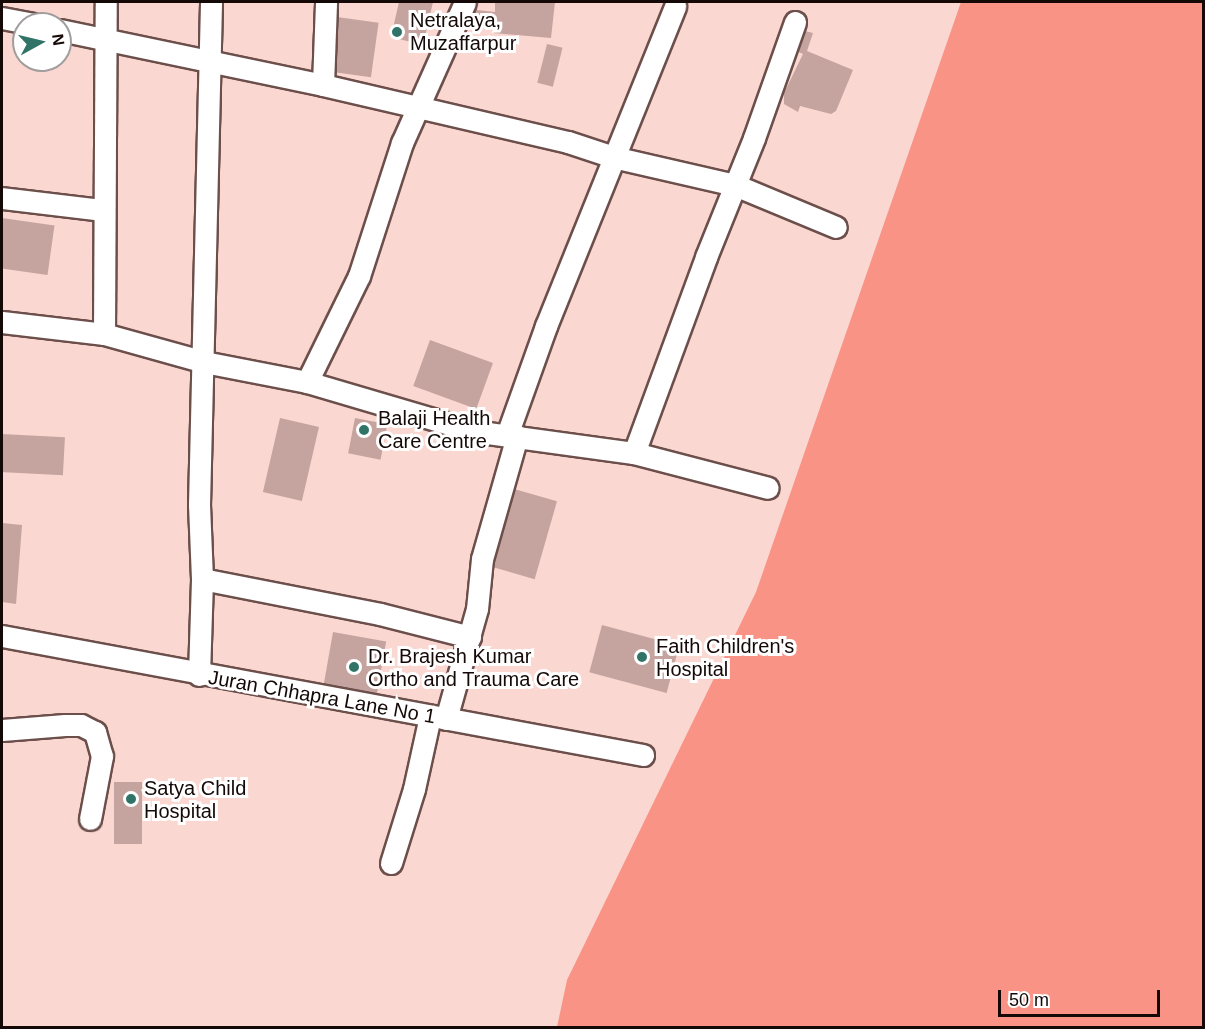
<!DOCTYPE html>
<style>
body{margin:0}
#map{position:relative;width:1205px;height:1029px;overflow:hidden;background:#fad7d1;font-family:Arial,sans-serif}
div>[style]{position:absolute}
.water>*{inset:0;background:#f89385}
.building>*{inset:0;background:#c5a49f;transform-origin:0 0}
.roads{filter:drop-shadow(2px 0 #6c4f4b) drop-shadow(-2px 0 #6c4f4b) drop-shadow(0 2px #6c4f4b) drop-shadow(0 -2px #6c4f4b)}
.minor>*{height:21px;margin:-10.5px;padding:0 10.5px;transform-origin:10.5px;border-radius:10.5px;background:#fff}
.dots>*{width:16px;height:16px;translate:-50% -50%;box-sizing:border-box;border:3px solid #fff;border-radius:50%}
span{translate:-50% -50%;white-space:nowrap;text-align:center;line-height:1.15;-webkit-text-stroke:6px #fff;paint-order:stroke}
.poi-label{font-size:20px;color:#140907}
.left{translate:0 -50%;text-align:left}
.street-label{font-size:20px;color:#140907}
.frame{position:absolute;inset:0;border:3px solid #140907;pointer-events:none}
.north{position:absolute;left:12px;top:12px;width:60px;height:60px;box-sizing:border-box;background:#fff;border:2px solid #a19d9c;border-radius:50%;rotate:82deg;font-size:16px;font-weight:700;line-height:24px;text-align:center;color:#140907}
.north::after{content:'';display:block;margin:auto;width:21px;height:27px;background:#307467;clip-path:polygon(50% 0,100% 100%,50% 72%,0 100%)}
.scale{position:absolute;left:998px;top:990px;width:162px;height:27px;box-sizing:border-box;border:3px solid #140907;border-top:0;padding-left:8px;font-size:18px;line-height:21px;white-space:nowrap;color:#140907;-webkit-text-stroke:4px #fff;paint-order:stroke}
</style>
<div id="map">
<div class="water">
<div style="clip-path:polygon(961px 2px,1203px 2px,1203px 1027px,557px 1027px,567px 980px,756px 592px)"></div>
</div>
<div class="building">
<div style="clip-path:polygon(399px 2px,433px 2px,423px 45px,391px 37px)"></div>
<div style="clip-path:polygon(495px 2px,555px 2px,551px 38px,494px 33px,495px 21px,467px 18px,468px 9px,495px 12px)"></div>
<div style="left:337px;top:17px;width:42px;height:55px;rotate:8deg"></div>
<div style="clip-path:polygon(801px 30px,813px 33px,807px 51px,853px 70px,836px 111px,831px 114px,800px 106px,798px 112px,784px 104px,784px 93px,803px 54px,792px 49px)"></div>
<div style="left:547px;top:44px;width:16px;height:40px;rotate:14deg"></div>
<div style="left:2px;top:218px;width:53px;height:50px;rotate:8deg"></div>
<div style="left:430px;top:340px;width:67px;height:49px;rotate:20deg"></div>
<div style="left:280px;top:418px;width:40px;height:76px;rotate:13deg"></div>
<div style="left:355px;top:418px;width:33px;height:36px;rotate:11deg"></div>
<div style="left:2px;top:434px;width:63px;height:38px;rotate:3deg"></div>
<div style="left:507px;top:487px;width:52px;height:81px;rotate:16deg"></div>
<div style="clip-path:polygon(2px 523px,22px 525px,16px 604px,2px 602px)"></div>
<div style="left:602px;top:625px;width:80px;height:49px;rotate:15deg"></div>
<div style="left:333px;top:632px;width:54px;height:58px;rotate:10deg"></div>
<div style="left:114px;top:782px;width:28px;height:62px"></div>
</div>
<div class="roads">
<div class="minor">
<div style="left:2px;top:18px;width:31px;rotate:11deg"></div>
<div style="left:60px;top:30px;width:269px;rotate:11.8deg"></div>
<div style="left:323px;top:85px;width:252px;rotate:13.1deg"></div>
<div style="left:568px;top:142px;width:47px;rotate:18.4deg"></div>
<div style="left:613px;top:157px;width:125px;rotate:12.9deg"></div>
<div style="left:735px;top:185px;width:109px;rotate:22.6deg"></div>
<div style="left:323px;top:85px;width:83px;rotate:-87.9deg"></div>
<div style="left:2px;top:198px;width:102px;rotate:6.8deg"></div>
<div style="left:2px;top:322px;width:103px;rotate:6.7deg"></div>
<div style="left:104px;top:334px;width:104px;rotate:15.6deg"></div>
<div style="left:204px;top:362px;width:105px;rotate:11deg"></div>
<div style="left:307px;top:382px;width:173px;rotate:16.4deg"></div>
<div style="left:473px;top:431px;width:162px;rotate:7.8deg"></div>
<div style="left:634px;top:453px;width:138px;rotate:14.6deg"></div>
<div style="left:104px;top:334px;width:332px;rotate:-89.7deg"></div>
<div style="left:307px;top:382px;width:118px;rotate:-63.9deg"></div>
<div style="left:359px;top:276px;width:140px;rotate:-72.1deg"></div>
<div style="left:402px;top:143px;width:154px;rotate:-65.9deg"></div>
<div style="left:507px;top:435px;width:116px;rotate:-70.3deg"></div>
<div style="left:546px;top:326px;width:345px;rotate:-68deg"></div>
<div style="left:634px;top:453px;width:209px;rotate:-69.8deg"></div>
<div style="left:706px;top:257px;width:128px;rotate:-68deg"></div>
<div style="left:754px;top:138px;width:123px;rotate:-70.5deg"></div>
<div style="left:202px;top:579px;width:181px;rotate:11.1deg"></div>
<div style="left:380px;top:614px;width:93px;rotate:14.3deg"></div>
<div style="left:2px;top:636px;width:652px;rotate:10.52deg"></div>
<div style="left:199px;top:675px;width:96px;rotate:-88.2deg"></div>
<div style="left:202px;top:579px;width:74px;rotate:-92.3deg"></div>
<div style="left:199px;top:505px;width:503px;rotate:-88.63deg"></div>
<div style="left:446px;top:719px;width:114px;rotate:-74.3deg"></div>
<div style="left:477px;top:609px;width:50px;rotate:-84.3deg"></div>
<div style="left:482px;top:559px;width:128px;rotate:-74.1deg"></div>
<div style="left:2px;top:730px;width:63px;rotate:-4.5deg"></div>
<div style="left:65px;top:725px;width:16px"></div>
<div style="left:81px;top:725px;width:16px;rotate:27deg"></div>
<div style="left:95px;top:732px;width:25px;rotate:74deg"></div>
<div style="left:102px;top:756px;width:64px;rotate:100.8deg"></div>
<div style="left:391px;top:863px;width:77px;rotate:-72.7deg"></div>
<div style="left:414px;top:789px;width:75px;rotate:-77.6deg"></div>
</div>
</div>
<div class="dots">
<div style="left:397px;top:32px;background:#307467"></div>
<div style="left:364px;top:430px;background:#307467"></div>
<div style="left:642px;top:657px;background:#307467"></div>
<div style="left:354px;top:667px;background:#307467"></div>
<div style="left:131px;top:799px;background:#307467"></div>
</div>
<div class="poi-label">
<span class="left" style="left:410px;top:32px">Netralaya,<br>Muzaffarpur</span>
<span class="left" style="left:378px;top:430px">Balaji Health<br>Care Centre</span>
<span class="left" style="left:656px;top:658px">Faith Children's<br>Hospital</span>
<span class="left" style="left:368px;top:668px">Dr. Brajesh Kumar<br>Ortho and Trauma Care</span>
<span class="left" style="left:144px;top:800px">Satya Child<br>Hospital</span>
</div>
<div class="street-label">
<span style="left:322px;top:697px;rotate:10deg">Juran Chhapra Lane No 1</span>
</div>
<div class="frame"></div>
<div class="north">N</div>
<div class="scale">50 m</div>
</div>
